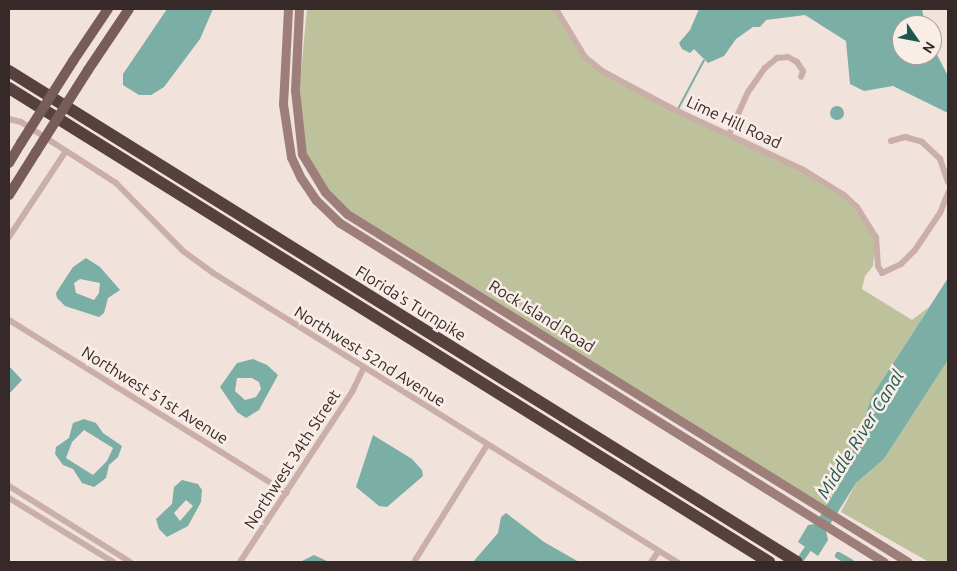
<!DOCTYPE html>
<style>
body{margin:0}
#map{position:relative;width:957px;height:571px;overflow:hidden;background:#f2e2dc;font-family:Ubuntu,sans-serif}
div>[style]{position:absolute}
.green>*{inset:0;background:#bdc19c}
.water>*{inset:0;background:#7baea4}
.round{border-radius:50%}
.stream>*{height:2px;margin:-1px;padding:0 1px;transform-origin:1px;border-radius:1px;background:#7baea4}
.canal>*{height:7px;margin:-3.5px;padding:0 3.5px;transform-origin:3.5px;border-radius:3.5px;background:#7baea4}
.minor>*{height:6px;margin:-3px;padding:0 3px;transform-origin:3px;border-radius:3px;background:#caafa8}
.secondary>*{height:9px;margin:-4.5px;padding:0 4.5px;transform-origin:4.5px;border-radius:4.5px;background:#9d7e79}
.primary>*{height:10px;margin:-5px;padding:0 5px;transform-origin:5px;border-radius:5px;background:#785c59}
.motorway>*{height:12px;margin:-6px;padding:0 6px;transform-origin:6px;border-radius:6px;background:#57413f}
.primary-bridge>*{height:10px;margin:-5px;padding:0 5px;transform-origin:5px;border-radius:5px;background:#785c59}
span{translate:-50% -50%;white-space:nowrap;text-align:center;line-height:1.15;-webkit-text-stroke:5px #f9ede8;paint-order:stroke}
.street-label{font-size:16px;color:#362928}
.water-label{font-size:18px;color:#1e574e;font-style:italic}
.frame{position:absolute;inset:0;border:10px solid #362928;pointer-events:none}
.north{position:absolute;left:892px;top:15px;width:50px;height:50px;box-sizing:border-box;background:#f9ede8;border:1px solid #ab9f9b;border-radius:50%;rotate:123deg;font-size:14px;font-weight:700;line-height:20px;text-align:center;color:#362928}
.north::after{content:'';display:block;margin:auto;width:18px;height:22px;background:#1e574e;clip-path:polygon(50% 0,100% 100%,50% 72%,0 100%)}
</style>
<div id="map">
<div class="green">
<div style="clip-path:polygon(307px 9px,556px 9px,585px 57px,602px 71px,802px 169px,844px 195px,876px 237px,873px 266px,865px 276px,862px 289px,912px 320px,929px 307px,872px 396px,844px 477px,826px 507px,350px 212px,314px 175px,301px 134px,300px 82px)"></div>
<div style="clip-path:polygon(948px 360px,948px 562px,929px 562px,841px 512px,856px 483px,884px 459px)"></div>
</div>
<div class="water">
<div style="clip-path:polygon(167px 9px,213px 9px,200px 39px,164px 87px,151px 95px,139px 95px,123px 85px,123px 74px)"></div>
<div style="clip-path:polygon(699px 9px,922px 9px,925px 25px,902px 25px,902px 55px,932px 55px,932px 45px,948px 76px,948px 113px,893px 86px,864px 91px,850px 84px,846px 41px,805px 15px,766px 20px,760px 27px,753px 27px,736px 39px,724px 56px,708px 63px,694px 49px,690px 53px,682px 49px,679px 43px,690px 30px)"></div>
<div class="round" style="left:830px;top:106px;width:14px;height:14px"></div>
<div style="clip-path:polygon(evenodd,86px 258px,100px 267px,120px 290px,108px 298px,104px 313px,99px 317px,65px 306px,57px 298px,56px 293px,73px 267px,86px 258px,80px 279px,100px 283px,99px 293px,94px 300px,76px 293px,74px 283px,80px 279px)"></div>
<div style="clip-path:polygon(948px 278px,948px 360px,884px 459px,856px 483px,826px 531px,828px 540px,818px 556px,798px 542px,808px 525px,815px 524px,844px 477px,872px 396px)"></div>
<div style="clip-path:polygon(evenodd,253px 359px,267px 365px,278px 375px,259px 410px,246px 418px,237px 412px,220px 387px,237px 363px,253px 359px,237px 378px,252px 378px,259px 382px,261px 389px,256px 397px,245px 400px,235px 391px,237px 378px)"></div>
<div style="clip-path:polygon(9px 366px,22px 380px,9px 394px)"></div>
<div style="clip-path:polygon(evenodd,84px 419px,96px 423px,103px 433px,122px 446px,118px 457px,109px 465px,106px 478px,94px 487px,82px 483px,73px 469px,63px 465px,55px 454px,56px 447px,69px 438px,73px 423px,84px 419px,84px 430px,113px 448px,107px 461px,93px 475px,66px 458px,72px 442px,84px 430px)"></div>
<div style="clip-path:polygon(373px 435px,412px 459px,422px 470px,423px 476px,387px 507px,379px 506px,356px 487px)"></div>
<div style="clip-path:polygon(evenodd,182px 480px,198px 484px,202px 490px,201px 502px,188px 526px,167px 537px,159px 529px,156px 519px,172px 504px,174px 487px,182px 480px,186px 500px,193px 506px,180px 521px,174px 513px,186px 500px)"></div>
<div style="clip-path:polygon(506px 513px,544px 542px,579px 562px,473px 562px,498px 533px,501px 517px)"></div>
<div style="clip-path:polygon(314px 555px,329px 562px,300px 562px)"></div>
</div>
<div class="stream">
<div style="left:678px;top:109px;width:55px;rotate:-62deg"></div>
</div>
<div class="canal">
<div style="left:838px;top:555px;width:14px;rotate:30deg"></div>
<div style="left:798px;top:562px;width:25px;rotate:-56deg"></div>
</div>
<div class="minor">
<div style="left:556px;top:9px;width:56px;rotate:58.9deg"></div>
<div style="left:585px;top:57px;width:22px;rotate:39deg"></div>
<div style="left:602px;top:71px;width:85px;rotate:28.1deg"></div>
<div style="left:677px;top:111px;width:138px;rotate:24.9deg"></div>
<div style="left:802px;top:169px;width:49px;rotate:31.8deg"></div>
<div style="left:844px;top:195px;width:18px;rotate:43deg"></div>
<div style="left:857px;top:207px;width:36px;rotate:58deg"></div>
<div style="left:876px;top:237px;width:29px;rotate:86deg"></div>
<div style="left:878px;top:266px;width:8px;rotate:60deg"></div>
<div style="left:882px;top:273px;width:21px;rotate:-25deg"></div>
<div style="left:901px;top:264px;width:20px;rotate:-45deg"></div>
<div style="left:915px;top:250px;width:45px;rotate:-56deg"></div>
<div style="left:940px;top:213px;width:22px;rotate:-68deg"></div>
<div style="left:9px;top:119px;width:12px;rotate:14deg"></div>
<div style="left:21px;top:122px;width:113px;rotate:32.7deg"></div>
<div style="left:116px;top:183px;width:95px;rotate:45.4deg"></div>
<div style="left:183px;top:251px;width:37px;rotate:36deg"></div>
<div style="left:213px;top:273px;width:547px;rotate:31.92deg"></div>
<div style="left:729px;top:134px;width:46px;rotate:-65.7deg"></div>
<div style="left:748px;top:92px;width:29px;rotate:-55deg"></div>
<div style="left:765px;top:68px;width:16px;rotate:-40deg"></div>
<div style="left:777px;top:58px;width:11px;rotate:-5deg"></div>
<div style="left:788px;top:57px;width:10px;rotate:29deg"></div>
<div style="left:797px;top:62px;width:11px;rotate:56deg"></div>
<div style="left:803px;top:71px;width:6px;rotate:108deg"></div>
<div style="left:891px;top:141px;width:15px;rotate:-16deg"></div>
<div style="left:905px;top:137px;width:18px;rotate:16deg"></div>
<div style="left:922px;top:142px;width:25px;rotate:43deg"></div>
<div style="left:940px;top:159px;width:24px;rotate:71deg"></div>
<div style="left:9px;top:237px;width:103px;rotate:-56.5deg"></div>
<div style="left:9px;top:320px;width:327px;rotate:31.9deg"></div>
<div style="left:9px;top:486px;width:143px;rotate:32.1deg"></div>
<div style="left:9px;top:498px;width:122px;rotate:31.6deg"></div>
<div style="left:240px;top:562px;width:204px;rotate:-56.6deg"></div>
<div style="left:352px;top:392px;width:25px;rotate:-64deg"></div>
<div style="left:414px;top:562px;width:138px;rotate:-58deg"></div>
<div style="left:651px;top:562px;width:12px;rotate:-55deg"></div>
</div>
<div class="secondary">
<div style="left:288px;top:9px;width:95px;rotate:93deg"></div>
<div style="left:283px;top:104px;width:54px;rotate:81.4deg"></div>
<div style="left:291px;top:157px;width:23px;rotate:65deg"></div>
<div style="left:301px;top:178px;width:27px;rotate:56deg"></div>
<div style="left:316px;top:200px;width:33px;rotate:44deg"></div>
<div style="left:340px;top:223px;width:641px;rotate:31.93deg"></div>
<div style="left:299px;top:9px;width:81px;rotate:92.8deg"></div>
<div style="left:295px;top:90px;width:64px;rotate:83.8deg"></div>
<div style="left:302px;top:154px;width:44px;rotate:58.8deg"></div>
<div style="left:325px;top:192px;width:31px;rotate:45deg"></div>
<div style="left:347px;top:214px;width:660px;rotate:31.81deg"></div>
</div>
<div class="primary">
<div style="left:73px;top:61px;width:63px;rotate:-56.1deg"></div>
<div style="left:88px;top:70px;width:73px;rotate:-56.1deg"></div>
<div style="left:9px;top:163px;width:23px;rotate:-59deg"></div>
<div style="left:9px;top:195px;width:51px;rotate:-57.9deg"></div>
</div>
<div class="motorway">
<div style="left:9px;top:71px;width:928px;rotate:31.93deg"></div>
<div style="left:9px;top:88px;width:896px;rotate:31.95deg"></div>
</div>
<div class="primary-bridge">
<div style="left:21px;top:143px;width:97px;rotate:-57.6deg"></div>
<div style="left:36px;top:152px;width:97px;rotate:-57.6deg"></div>
</div>
<div class="street-label">
<span style="left:734px;top:122px;rotate:25deg">Lime Hill Road</span>
<span style="left:411px;top:303px;rotate:32deg">Florida's Turnpike</span>
<span style="left:542px;top:316px;rotate:32deg">Rock Island Road</span>
<span style="left:370px;top:356px;rotate:32deg">Northwest 52nd Avenue</span>
<span style="left:155px;top:395px;rotate:32deg">Northwest 51st Avenue</span>
<span style="left:292px;top:459px;rotate:-57deg">Northwest 34th Street</span>
</div>
<div class="water-label">
<span style="left:860px;top:434px;rotate:-58deg">Middle River Canal</span>
</div>
<div class="frame"></div>
<div class="north">N</div>
</div>
